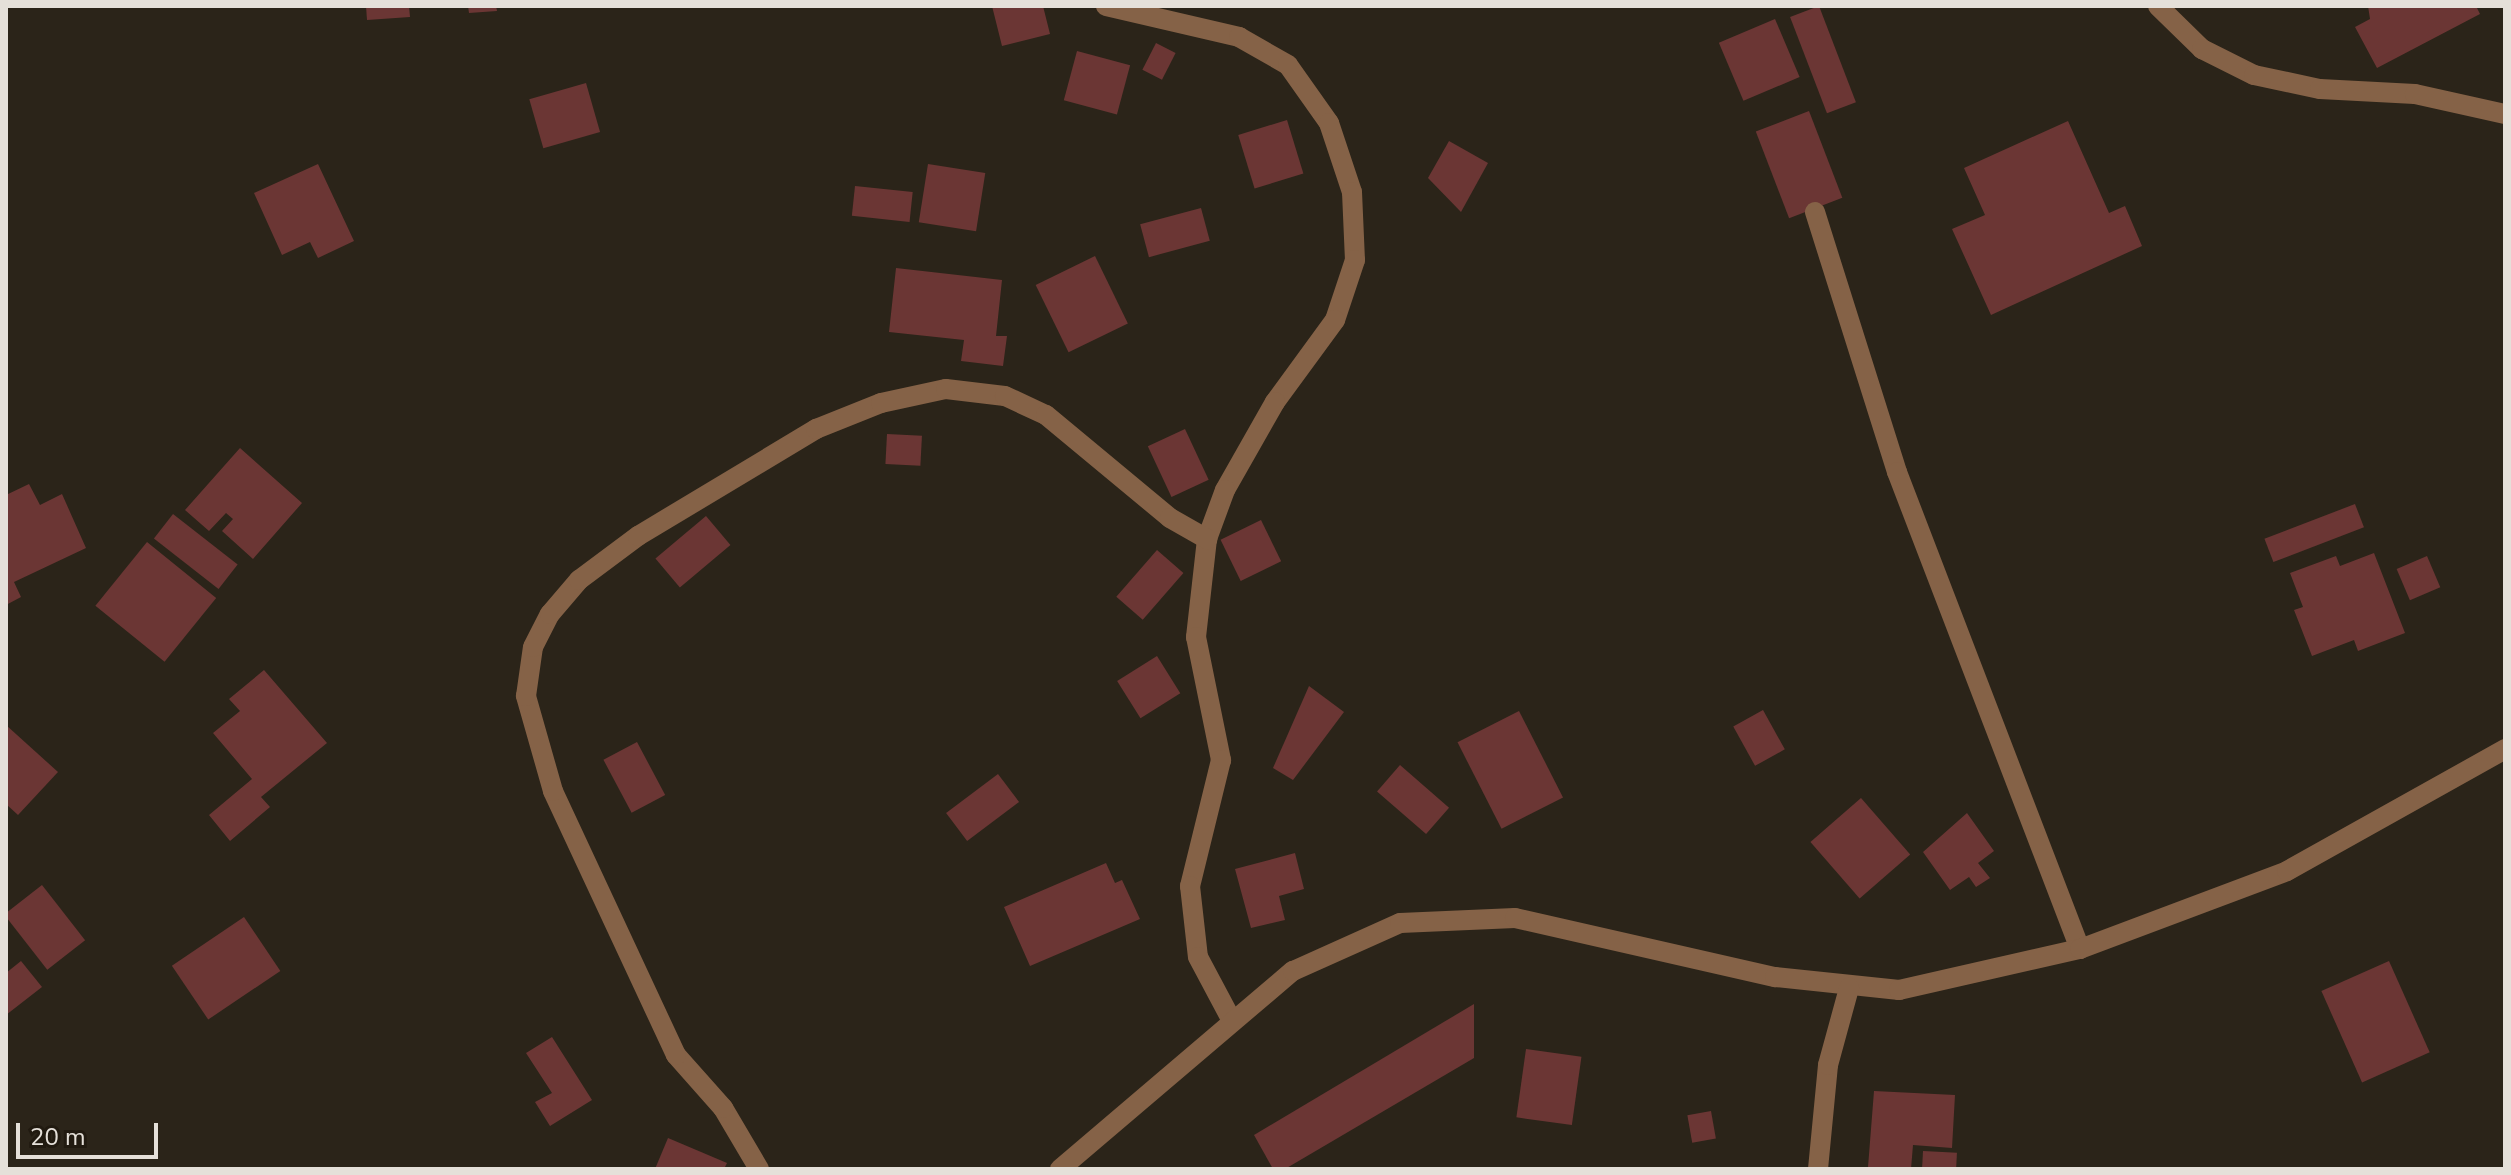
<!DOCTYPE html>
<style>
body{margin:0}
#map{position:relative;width:2511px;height:1175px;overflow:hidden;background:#2b2419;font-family:"Nunito Sans",sans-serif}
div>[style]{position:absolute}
.building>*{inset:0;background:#6b3634;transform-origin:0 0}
.minor>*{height:20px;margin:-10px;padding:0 10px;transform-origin:10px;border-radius:10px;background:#856247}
span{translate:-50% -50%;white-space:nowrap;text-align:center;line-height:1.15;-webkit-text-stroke:7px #211a10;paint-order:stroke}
.frame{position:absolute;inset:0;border:8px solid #e5e0d9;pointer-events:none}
.scale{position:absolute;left:16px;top:1123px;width:142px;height:36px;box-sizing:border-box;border:4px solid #e5e0d9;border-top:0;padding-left:10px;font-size:24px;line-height:28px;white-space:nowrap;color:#e5e0d9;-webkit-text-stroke:6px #211a10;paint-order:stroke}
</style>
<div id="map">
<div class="building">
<div style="clip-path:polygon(366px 6px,409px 6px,410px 17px,367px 20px)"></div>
<div style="clip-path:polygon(468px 6px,496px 6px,497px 11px,469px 13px)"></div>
<div style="clip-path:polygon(992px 6px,1043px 6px,1050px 34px,1002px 46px)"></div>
<div style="left:1819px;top:6px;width:103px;height:31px;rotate:69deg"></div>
<div style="clip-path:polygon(2368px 6px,2476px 6px,2480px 14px,2377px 68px,2355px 27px,2370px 19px)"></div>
<div style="left:1775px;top:19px;width:63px;height:61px;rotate:67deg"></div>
<div style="left:1156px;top:43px;width:22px;height:30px;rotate:27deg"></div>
<div style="left:1077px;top:51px;width:55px;height:51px;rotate:15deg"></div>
<div style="left:586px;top:83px;width:51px;height:59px;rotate:74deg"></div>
<div style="left:1809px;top:111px;width:93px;height:57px;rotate:69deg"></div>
<div style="left:1287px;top:120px;width:56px;height:51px;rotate:73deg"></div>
<div style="clip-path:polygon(2068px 121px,2109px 213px,2125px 206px,2142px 246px,1991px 315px,1952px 229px,1985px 215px,1964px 168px)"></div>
<div style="clip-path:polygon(1449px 141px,1488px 163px,1461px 212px,1428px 178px)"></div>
<div style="clip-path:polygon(318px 164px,354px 241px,318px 258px,310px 242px,282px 255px,254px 193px)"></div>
<div style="left:928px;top:164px;width:58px;height:59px;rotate:9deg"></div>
<div style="left:855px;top:186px;width:58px;height:30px;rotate:6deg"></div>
<div style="left:1201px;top:208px;width:34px;height:63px;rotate:75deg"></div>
<div style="left:1095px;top:256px;width:75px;height:66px;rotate:64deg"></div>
<div style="clip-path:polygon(896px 268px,1002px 280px,996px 336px,1007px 336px,1003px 366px,961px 361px,964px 340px,889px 332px)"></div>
<div style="left:1185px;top:429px;width:56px;height:41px;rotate:65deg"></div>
<div style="left:887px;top:434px;width:35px;height:30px;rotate:3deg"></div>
<div style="clip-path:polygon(240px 448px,302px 503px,253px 559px,222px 531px,233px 519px,226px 513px,209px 531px,185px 510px)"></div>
<div style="clip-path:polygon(29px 484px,40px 505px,62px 494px,86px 548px,14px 582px,21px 597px,6px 605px,6px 495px)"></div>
<div style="left:2355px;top:504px;width:25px;height:97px;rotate:69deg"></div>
<div style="left:173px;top:514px;width:82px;height:31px;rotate:38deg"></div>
<div style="left:706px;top:516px;width:38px;height:66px;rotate:50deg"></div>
<div style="left:1261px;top:520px;width:46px;height:45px;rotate:64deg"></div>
<div style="left:147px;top:542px;width:89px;height:82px;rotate:39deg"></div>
<div style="left:1157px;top:550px;width:35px;height:62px;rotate:41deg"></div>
<div style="clip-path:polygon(2374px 553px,2405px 633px,2358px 651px,2354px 640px,2312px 656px,2294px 610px,2303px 607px,2290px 573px,2336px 556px,2340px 566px)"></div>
<div style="left:2427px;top:556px;width:34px;height:33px;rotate:67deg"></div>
<div style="left:1157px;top:656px;width:44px;height:47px;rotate:58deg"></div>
<div style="clip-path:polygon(264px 670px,327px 743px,261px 797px,270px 807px,230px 841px,209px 815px,252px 779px,213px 733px,240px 711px,229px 699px)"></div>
<div style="clip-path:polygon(1309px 686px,1344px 712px,1293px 780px,1273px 768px)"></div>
<div style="left:1763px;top:710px;width:45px;height:34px;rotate:61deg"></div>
<div style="left:1519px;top:711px;width:97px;height:69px;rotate:63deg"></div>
<div style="clip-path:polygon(6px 725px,58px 772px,18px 815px,6px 804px)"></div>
<div style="left:637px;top:742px;width:60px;height:38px;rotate:62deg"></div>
<div style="left:1400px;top:765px;width:65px;height:35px;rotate:41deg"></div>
<div style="left:998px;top:774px;width:35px;height:65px;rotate:53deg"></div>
<div style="left:1861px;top:798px;width:75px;height:67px;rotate:49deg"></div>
<div style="clip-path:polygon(1967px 813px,1994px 851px,1978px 863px,1990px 878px,1976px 887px,1969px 877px,1950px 890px,1923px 852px)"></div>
<div style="clip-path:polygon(1295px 853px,1304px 889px,1279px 896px,1285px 920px,1251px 928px,1235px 869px)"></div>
<div style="clip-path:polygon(1106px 863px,1115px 883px,1122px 880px,1140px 919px,1030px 966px,1004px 907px)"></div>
<div style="left:42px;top:885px;width:70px;height:48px;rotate:52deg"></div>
<div style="left:244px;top:917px;width:65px;height:87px;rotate:56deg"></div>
<div style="clip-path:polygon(21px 961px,42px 987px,6px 1015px,6px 973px)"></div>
<div style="left:2389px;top:961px;width:100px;height:74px;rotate:66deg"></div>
<div style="clip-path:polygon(1474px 1004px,1474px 1058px,1285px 1169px,1273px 1169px,1254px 1135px)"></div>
<div style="clip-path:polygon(552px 1037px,592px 1100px,550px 1126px,535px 1102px,552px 1093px,526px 1053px)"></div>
<div style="left:1526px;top:1049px;width:56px;height:69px;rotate:8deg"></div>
<div style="clip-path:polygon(1874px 1091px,1955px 1095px,1952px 1148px,1913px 1145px,1911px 1169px,1868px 1167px)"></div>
<div style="left:1711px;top:1111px;width:28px;height:24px;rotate:80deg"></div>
<div style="clip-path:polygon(668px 1138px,727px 1163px,724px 1169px,655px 1169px)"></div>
<div style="left:1923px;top:1151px;width:34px;height:18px;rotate:3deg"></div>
</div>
<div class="minor">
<div style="left:1106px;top:6px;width:137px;rotate:13.1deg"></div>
<div style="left:1239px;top:37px;width:56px;rotate:29.7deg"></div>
<div style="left:1288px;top:65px;width:71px;rotate:54.7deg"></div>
<div style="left:1329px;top:123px;width:73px;rotate:71.6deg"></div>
<div style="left:1352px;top:192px;width:68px;rotate:87.5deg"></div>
<div style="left:1355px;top:260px;width:63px;rotate:108.4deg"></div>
<div style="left:1335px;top:320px;width:102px;rotate:126.2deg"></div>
<div style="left:1275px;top:402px;width:101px;rotate:119.6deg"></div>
<div style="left:1225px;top:490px;width:52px;rotate:110.2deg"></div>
<div style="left:1207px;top:539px;width:99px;rotate:96.4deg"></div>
<div style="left:1196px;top:637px;width:126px;rotate:78.5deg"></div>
<div style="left:1221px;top:760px;width:130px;rotate:103.8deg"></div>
<div style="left:1190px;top:886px;width:71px;rotate:83.6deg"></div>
<div style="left:1198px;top:957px;width:70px;rotate:62deg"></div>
<div style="left:2158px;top:6px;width:62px;rotate:44.3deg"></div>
<div style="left:2202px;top:49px;width:58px;rotate:26.6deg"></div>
<div style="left:2254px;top:75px;width:67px;rotate:12deg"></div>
<div style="left:2320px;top:89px;width:95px;rotate:3deg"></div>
<div style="left:2415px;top:94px;width:92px;rotate:12.5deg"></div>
<div style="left:1815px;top:212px;width:273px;rotate:72.5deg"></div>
<div style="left:1897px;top:472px;width:511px;rotate:69.01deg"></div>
<div style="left:759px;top:1169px;width:71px;rotate:-120.5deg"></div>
<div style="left:723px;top:1108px;width:71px;rotate:-131.6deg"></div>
<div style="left:676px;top:1055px;width:291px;rotate:-115deg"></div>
<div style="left:553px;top:791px;width:99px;rotate:-105.9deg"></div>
<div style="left:526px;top:696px;width:49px;rotate:-81.9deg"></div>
<div style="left:533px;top:647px;width:37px;rotate:-63deg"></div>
<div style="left:550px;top:614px;width:45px;rotate:-49.5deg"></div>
<div style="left:579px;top:580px;width:74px;rotate:-36.7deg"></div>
<div style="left:638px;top:536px;width:208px;rotate:-31deg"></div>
<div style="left:816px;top:429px;width:70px;rotate:-21.8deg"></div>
<div style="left:881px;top:403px;width:66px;rotate:-12.2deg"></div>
<div style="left:946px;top:389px;width:59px;rotate:6.8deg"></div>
<div style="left:1005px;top:396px;width:45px;rotate:24.9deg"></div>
<div style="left:1046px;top:415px;width:161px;rotate:39.7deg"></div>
<div style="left:1170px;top:518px;width:43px;rotate:29.6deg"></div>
<div style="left:1060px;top:1169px;width:306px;rotate:-40.4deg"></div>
<div style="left:1293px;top:971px;width:117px;rotate:-24.2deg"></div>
<div style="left:1400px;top:923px;width:115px;rotate:-2.5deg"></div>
<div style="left:1515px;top:918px;width:267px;rotate:12.8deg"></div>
<div style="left:1775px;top:977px;width:125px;rotate:6deg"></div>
<div style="left:1899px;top:990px;width:186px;rotate:-12.8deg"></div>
<div style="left:2080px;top:949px;width:221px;rotate:-20.6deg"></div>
<div style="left:2287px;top:871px;width:250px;rotate:-29.2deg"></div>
<div style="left:1818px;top:1169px;width:104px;rotate:-84.5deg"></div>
<div style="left:1828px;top:1065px;width:80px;rotate:-74.7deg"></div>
</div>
<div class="frame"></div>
<div class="scale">20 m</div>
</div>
